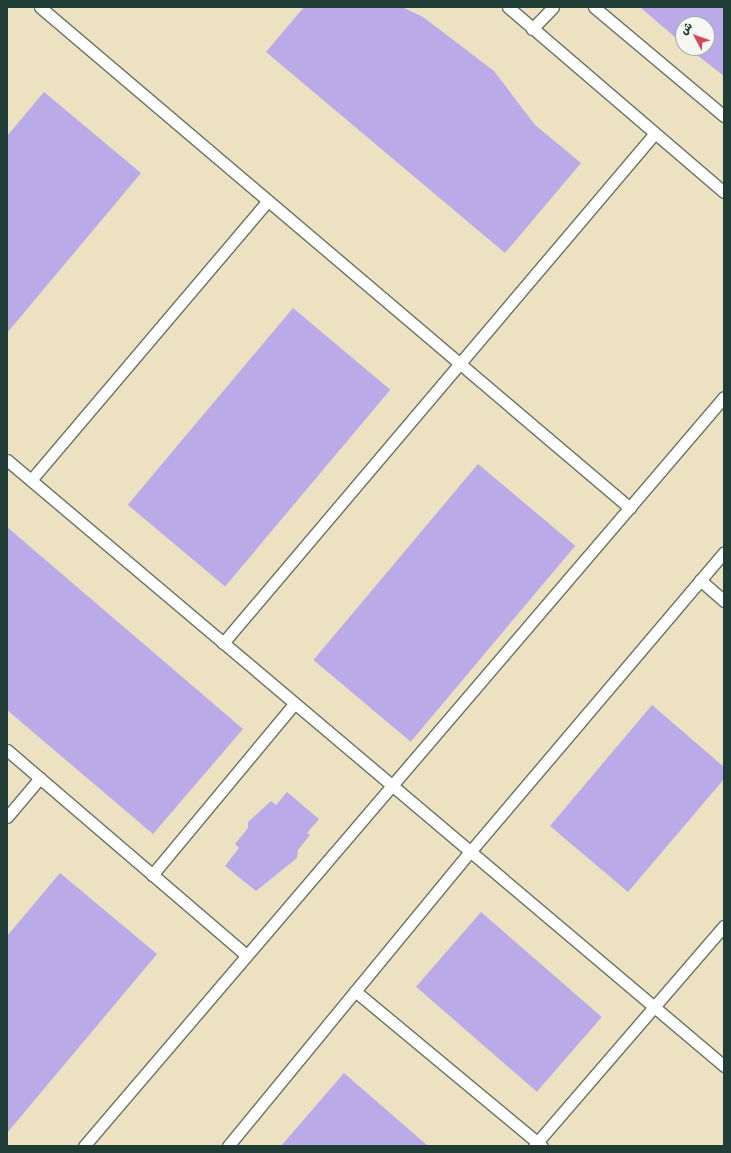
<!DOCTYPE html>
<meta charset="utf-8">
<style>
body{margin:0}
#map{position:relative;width:731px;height:1153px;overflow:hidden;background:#ece1c1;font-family:Pangolin,"Playpen Sans Arabic",sans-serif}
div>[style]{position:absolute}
.building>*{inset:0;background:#bbaae8;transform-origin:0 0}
.roads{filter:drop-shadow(1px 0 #677665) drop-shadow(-1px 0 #677665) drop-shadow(0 1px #677665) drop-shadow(0 -1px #677665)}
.lane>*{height:11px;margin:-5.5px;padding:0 5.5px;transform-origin:5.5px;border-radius:5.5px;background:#fff}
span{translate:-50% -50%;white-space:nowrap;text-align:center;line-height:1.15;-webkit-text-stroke:4px #f6f6f2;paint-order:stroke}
.frame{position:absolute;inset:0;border:8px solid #1f3d34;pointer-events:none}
.north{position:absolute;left:675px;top:16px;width:40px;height:40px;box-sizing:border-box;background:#f6f6f2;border:1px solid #a0aca6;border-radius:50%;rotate:311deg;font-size:11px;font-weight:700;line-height:16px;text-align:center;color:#1f3d34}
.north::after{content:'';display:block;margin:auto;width:14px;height:18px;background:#d1495b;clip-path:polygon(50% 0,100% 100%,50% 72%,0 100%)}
</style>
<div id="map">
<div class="building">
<div style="clip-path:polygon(304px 7px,402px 7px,423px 17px,494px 71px,535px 125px,581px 163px,505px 253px,266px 52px)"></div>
<div style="clip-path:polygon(640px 7px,724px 7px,724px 76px,688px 48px,707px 48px,707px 24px,683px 24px,683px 44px)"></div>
<div style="clip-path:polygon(44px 92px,141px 173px,7px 333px,7px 136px)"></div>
<div style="left:293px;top:308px;width:127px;height:257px;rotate:40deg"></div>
<div style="left:478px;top:464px;width:127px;height:256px;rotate:40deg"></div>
<div style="clip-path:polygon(7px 527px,243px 729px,153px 834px,7px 710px)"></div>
<div style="clip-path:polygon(652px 705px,724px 767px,724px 779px,628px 892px,550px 826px)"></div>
<div style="clip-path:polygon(287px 792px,319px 819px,307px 833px,310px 835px,298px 850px,297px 858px,256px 891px,225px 866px,239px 848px,235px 844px,248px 828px,248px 822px,271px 801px,276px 805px)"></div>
<div style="clip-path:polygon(60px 873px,157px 954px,7px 1133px,7px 936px)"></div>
<div style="left:481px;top:912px;width:160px;height:99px;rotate:41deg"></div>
<div style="clip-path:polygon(344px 1073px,428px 1146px,281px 1146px)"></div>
</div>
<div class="roads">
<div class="lane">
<div style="left:40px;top:7px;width:774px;rotate:40.34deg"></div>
<div style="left:508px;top:7px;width:284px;rotate:40.6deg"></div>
<div style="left:594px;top:7px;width:170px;rotate:40deg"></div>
<div style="left:532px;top:29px;width:30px;rotate:-46deg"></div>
<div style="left:7px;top:460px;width:939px;rotate:40.2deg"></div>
<div style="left:31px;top:480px;width:366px;rotate:-49.7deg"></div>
<div style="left:700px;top:580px;width:32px;rotate:41deg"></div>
<div style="left:223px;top:643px;width:668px;rotate:-49.73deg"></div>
<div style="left:7px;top:750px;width:315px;rotate:40.6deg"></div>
<div style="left:7px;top:817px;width:51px;rotate:-49.8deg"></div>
<div style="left:152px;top:875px;width:221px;rotate:-50.3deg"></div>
<div style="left:355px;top:991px;width:243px;rotate:39.7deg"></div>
<div style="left:84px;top:1146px;width:985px;rotate:-49.49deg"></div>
<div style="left:228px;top:1146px;width:379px;rotate:-50.6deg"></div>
<div style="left:469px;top:853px;width:394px;rotate:-49.7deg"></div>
<div style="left:534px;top:1146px;width:291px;rotate:-49.2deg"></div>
</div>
</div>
<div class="frame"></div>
<div class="north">ش</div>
</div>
